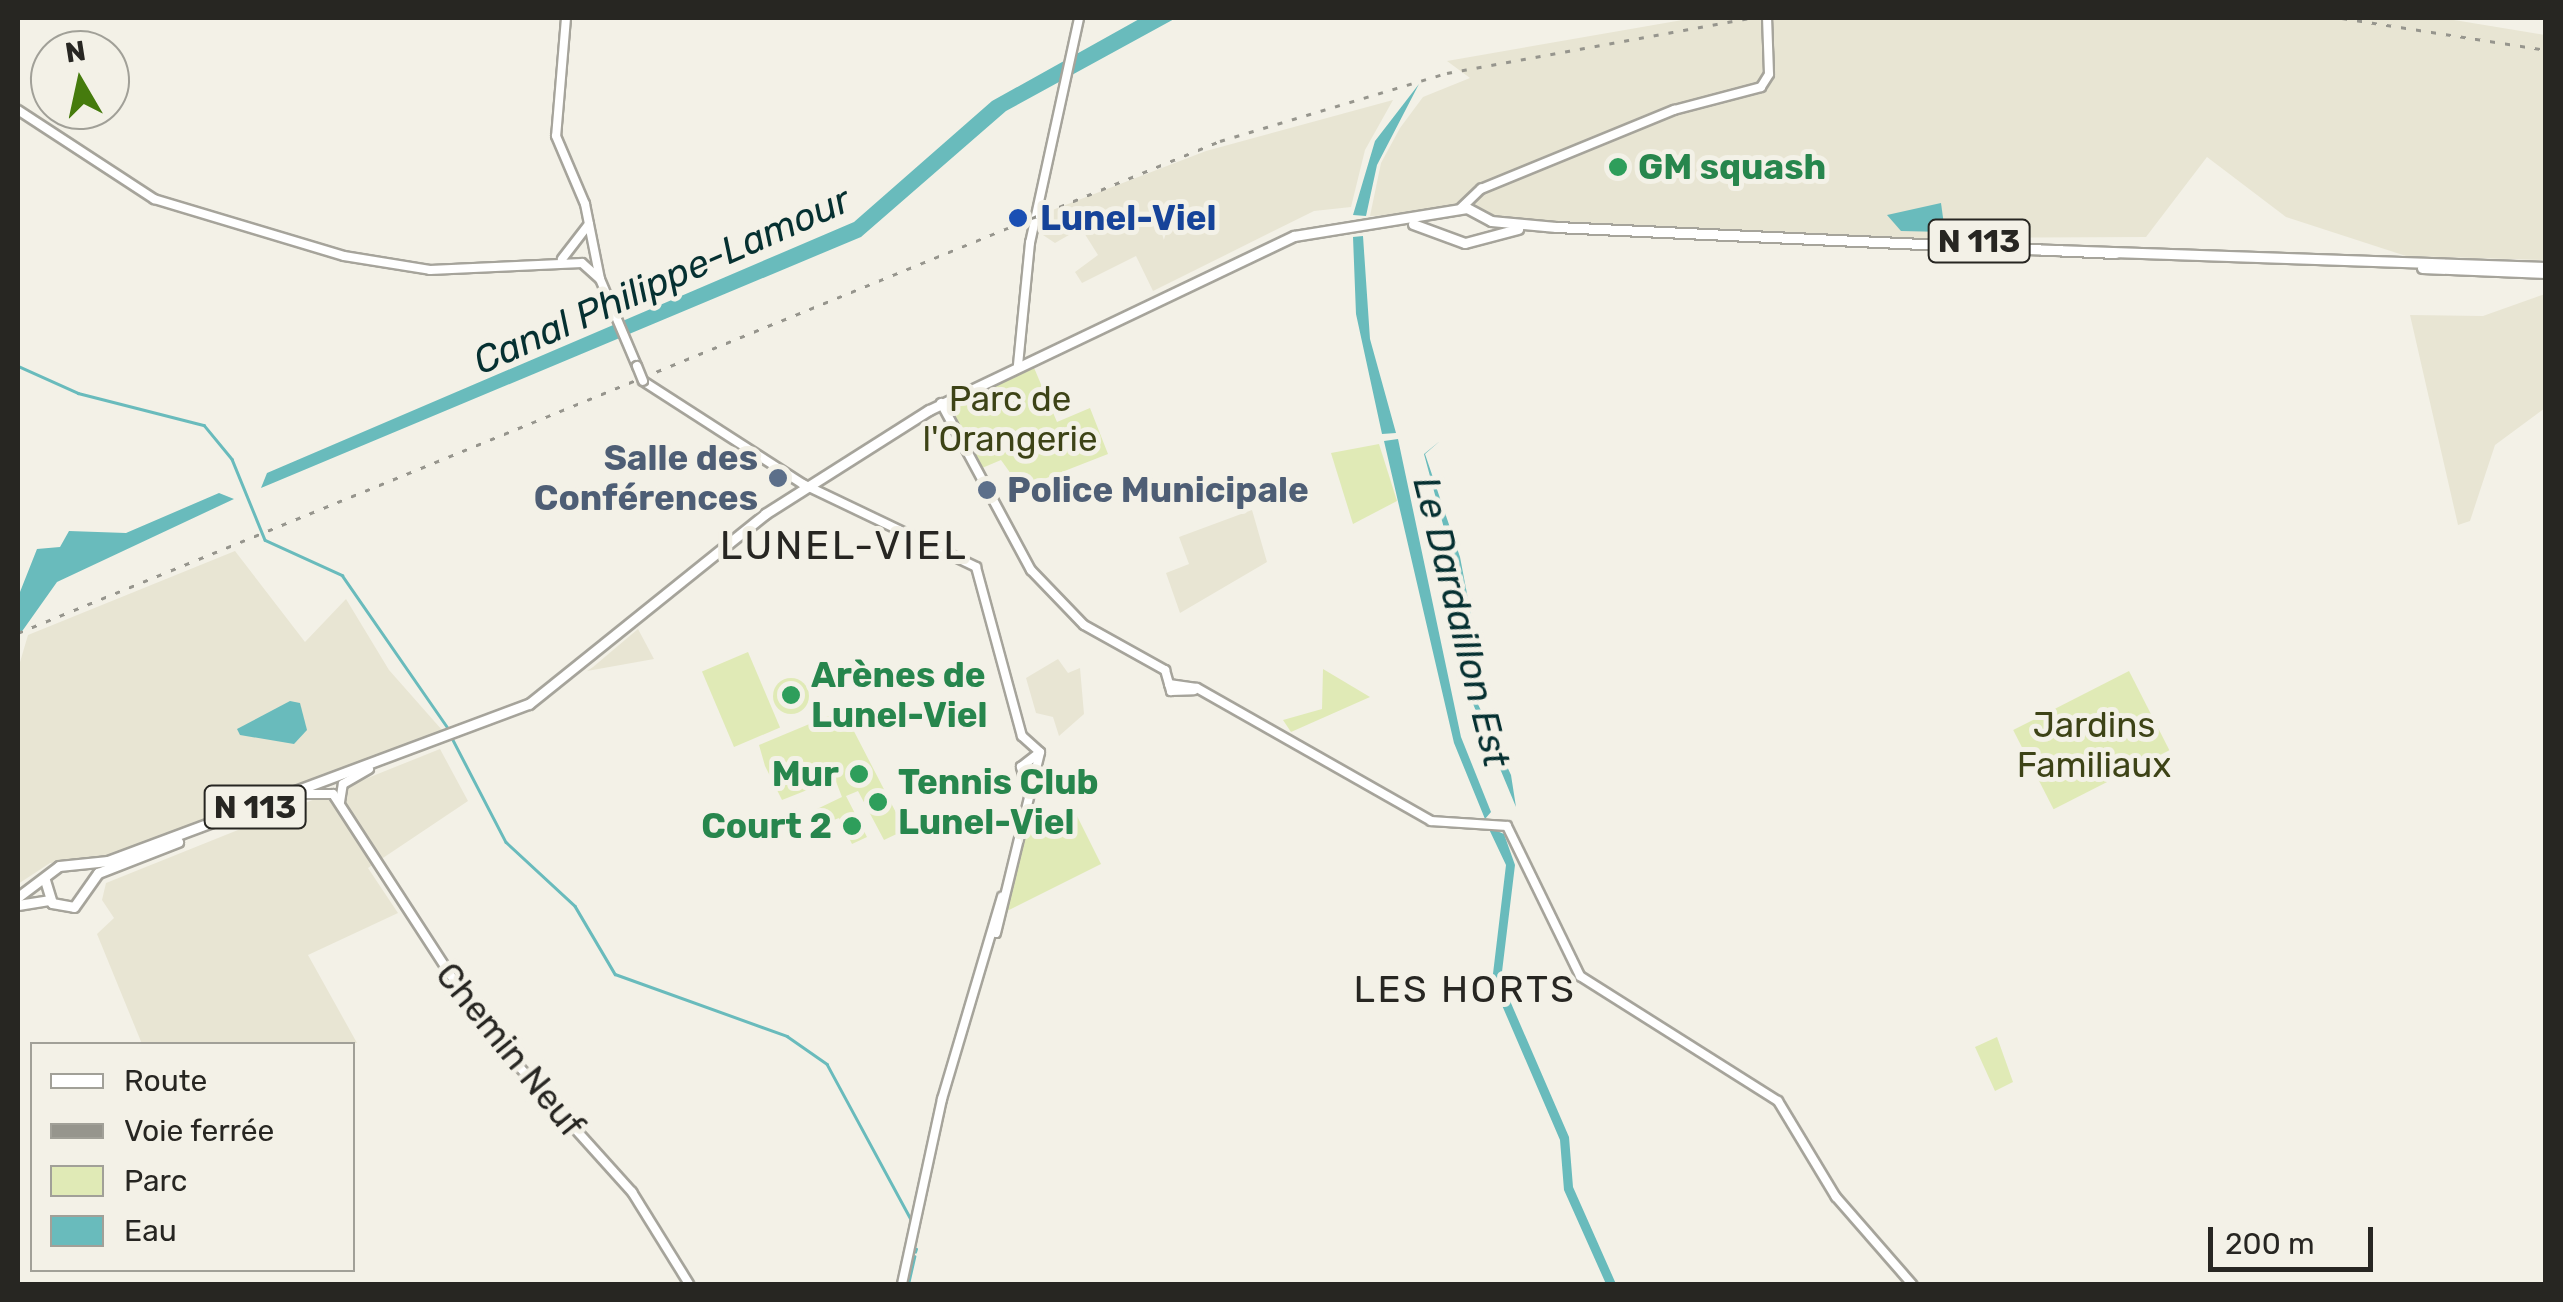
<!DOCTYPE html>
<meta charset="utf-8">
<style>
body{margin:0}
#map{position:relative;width:2563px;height:1302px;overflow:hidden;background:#f3f1e7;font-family:Rubik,sans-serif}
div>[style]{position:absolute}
.built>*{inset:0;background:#e8e5d3}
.green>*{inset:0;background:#e0eab6;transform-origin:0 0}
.round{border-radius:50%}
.water>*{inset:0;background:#69bbbc}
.stream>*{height:2.5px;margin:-1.25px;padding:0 1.25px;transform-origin:1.25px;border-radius:1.25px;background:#69bbbc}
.roads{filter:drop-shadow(2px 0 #a6a49b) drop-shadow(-2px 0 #a6a49b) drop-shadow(0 2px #a6a49b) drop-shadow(0 -2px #a6a49b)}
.secondary>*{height:8px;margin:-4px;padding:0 4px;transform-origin:4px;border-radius:4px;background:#fff}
.primary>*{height:9px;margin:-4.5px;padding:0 4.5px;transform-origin:4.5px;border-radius:4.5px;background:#fff}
.rail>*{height:2.5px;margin-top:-1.25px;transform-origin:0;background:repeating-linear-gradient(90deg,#96958d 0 5px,transparent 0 15px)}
.bridges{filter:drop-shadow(2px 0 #a6a49b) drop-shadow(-2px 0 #a6a49b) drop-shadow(0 2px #a6a49b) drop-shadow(0 -2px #a6a49b)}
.secondary-bridge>*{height:8px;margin:-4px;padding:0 4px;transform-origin:4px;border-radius:4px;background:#fff}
.dots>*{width:28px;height:28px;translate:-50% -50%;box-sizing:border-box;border:5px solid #f3f1e7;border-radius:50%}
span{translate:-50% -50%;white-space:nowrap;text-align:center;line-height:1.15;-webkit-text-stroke:10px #f3f1e7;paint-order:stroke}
.shield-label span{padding:2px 8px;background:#f3f1e7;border:2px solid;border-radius:8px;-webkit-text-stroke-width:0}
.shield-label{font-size:32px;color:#272622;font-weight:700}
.leisure-label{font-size:35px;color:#27864d;font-weight:700}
.left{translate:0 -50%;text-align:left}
.right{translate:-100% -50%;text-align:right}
.transit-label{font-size:35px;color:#164399;font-weight:700}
.park-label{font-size:35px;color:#3d4316}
.service-label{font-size:35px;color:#4e5e75;font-weight:700}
.street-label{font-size:35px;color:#272622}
.water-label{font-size:38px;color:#053031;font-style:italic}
.neighbourhood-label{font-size:38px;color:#272622;letter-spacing:2.5px}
.quarter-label{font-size:40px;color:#272622;letter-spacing:2.5px}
.frame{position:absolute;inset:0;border:20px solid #272622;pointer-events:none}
.legend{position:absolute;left:30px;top:1042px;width:325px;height:230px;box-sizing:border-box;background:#f3f1e7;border:2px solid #a1a098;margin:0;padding:12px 18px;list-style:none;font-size:30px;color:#272622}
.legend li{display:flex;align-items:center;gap:20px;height:50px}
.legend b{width:50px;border:2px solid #a1a098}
.north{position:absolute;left:30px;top:30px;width:100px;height:100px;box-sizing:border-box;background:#f3f1e7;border:2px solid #a1a098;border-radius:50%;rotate:351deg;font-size:28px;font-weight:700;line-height:40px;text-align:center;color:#272622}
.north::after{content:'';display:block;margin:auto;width:35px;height:45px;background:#457b0d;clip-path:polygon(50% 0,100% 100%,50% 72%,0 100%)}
.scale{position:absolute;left:2208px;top:1227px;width:165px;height:45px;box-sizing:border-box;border:5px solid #272622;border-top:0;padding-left:12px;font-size:30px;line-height:35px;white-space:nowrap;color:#272622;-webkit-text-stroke:8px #f3f1e7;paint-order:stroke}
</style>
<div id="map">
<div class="built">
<div style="clip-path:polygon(1694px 18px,2442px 18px,2545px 35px,2545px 260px,2406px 256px,2286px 217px,2207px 157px,2146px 237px,1895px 238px,1490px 218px,1461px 203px,1438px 214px,1370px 216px,1381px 163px,1400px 128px,1423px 97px,1470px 78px,1447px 61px)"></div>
<div style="clip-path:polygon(1393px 100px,1365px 150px,1351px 207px,1314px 211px,1153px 291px,1136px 256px,1082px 283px,1075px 272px,1098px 255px,1081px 228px,1055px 243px,1037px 231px,1042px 214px,1206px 151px)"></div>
<div style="clip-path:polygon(2545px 294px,2545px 408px,2495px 445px,2470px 521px,2458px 525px,2410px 315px,2483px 316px)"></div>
<div style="clip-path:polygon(1252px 510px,1267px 562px,1180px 613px,1166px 573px,1189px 564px,1179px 537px)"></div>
<div style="clip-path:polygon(235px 551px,305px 642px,346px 599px,389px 670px,442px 730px,92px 862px,50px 863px,18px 884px,18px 669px,28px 635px)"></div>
<div style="clip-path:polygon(638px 629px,654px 659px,587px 671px,593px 667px)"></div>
<div style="clip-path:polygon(1058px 659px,1068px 673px,1080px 668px,1084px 714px,1059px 736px,1053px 717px,1036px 713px,1026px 678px)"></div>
<div style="clip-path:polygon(440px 749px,468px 801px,368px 868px,398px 913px,308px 955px,357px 1043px,142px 1044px,97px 934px,114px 918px,102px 900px,106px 883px)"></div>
</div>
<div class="green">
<div style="clip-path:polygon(1032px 363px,1057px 422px,1090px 408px,1108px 454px,1021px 488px,1001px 460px,975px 471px,945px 406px)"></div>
<div style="clip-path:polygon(1379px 444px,1397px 501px,1353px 524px,1331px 453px)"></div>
<div style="left:748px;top:652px;width:82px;height:50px;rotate:67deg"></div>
<div style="clip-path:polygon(1323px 669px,1370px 697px,1291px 732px,1283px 720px,1322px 709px)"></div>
<div style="left:2129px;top:671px;width:89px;height:130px;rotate:63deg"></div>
<div class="round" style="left:773px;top:678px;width:36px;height:36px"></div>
<div style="clip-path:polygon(843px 710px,905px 830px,884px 840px,858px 791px,846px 796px,867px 837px,852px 844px,839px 818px,823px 824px,817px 809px,842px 797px,835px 779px,782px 800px,765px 766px,759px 745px)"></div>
<div style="clip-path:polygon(1073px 808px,1101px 864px,1005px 912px,1023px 834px)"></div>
<div style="clip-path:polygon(1997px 1037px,2013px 1082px,1995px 1091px,1975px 1047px)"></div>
</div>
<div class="water">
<div style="clip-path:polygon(1141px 18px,1176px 18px,1006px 111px,861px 237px,261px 488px,267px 473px,854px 222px,992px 101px)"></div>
<div style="clip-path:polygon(1419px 84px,1377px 165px,1366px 216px,1353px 215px,1375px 141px)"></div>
<div style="clip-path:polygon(1941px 203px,1945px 232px,1901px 231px,1887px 215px)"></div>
<div style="clip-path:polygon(1363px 236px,1370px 339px,1396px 433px,1382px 434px,1356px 314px,1353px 237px)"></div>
<div style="clip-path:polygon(1398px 439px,1461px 737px,1491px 812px,1485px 819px,1454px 743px,1384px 441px)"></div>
<div style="clip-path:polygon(1440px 441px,1425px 454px,1460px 557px,1472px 620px,1470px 687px,1511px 775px,1516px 807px,1466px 687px,1469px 621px,1424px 454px)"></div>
<div style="clip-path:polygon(219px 493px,234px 499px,57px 582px,18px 637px,18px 597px,37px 549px,60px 547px,69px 531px,126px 533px)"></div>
<div style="clip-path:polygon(290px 701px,300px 703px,307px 730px,294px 744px,240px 735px,237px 729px)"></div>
<div style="clip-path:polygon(1488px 827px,1504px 834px,1515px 865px,1501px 980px,1569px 1137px,1573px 1187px,1616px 1284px,1606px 1284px,1564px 1190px,1560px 1140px,1492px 982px,1506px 865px)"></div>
</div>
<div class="stream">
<div style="left:18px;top:366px;width:66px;rotate:24.2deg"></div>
<div style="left:78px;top:393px;width:130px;rotate:14.3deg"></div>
<div style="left:204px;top:425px;width:44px;rotate:50.5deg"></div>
<div style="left:232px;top:459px;width:87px;rotate:67.8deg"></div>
<div style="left:265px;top:540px;width:85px;rotate:24.4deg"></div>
<div style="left:342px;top:575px;width:190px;rotate:55.3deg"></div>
<div style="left:452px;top:738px;width:117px;rotate:62.6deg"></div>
<div style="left:506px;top:842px;width:94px;rotate:42.8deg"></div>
<div style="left:575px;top:906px;width:79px;rotate:59.5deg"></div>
<div style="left:615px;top:974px;width:183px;rotate:19.8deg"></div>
<div style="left:787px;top:1036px;width:49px;rotate:35deg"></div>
<div style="left:827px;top:1064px;width:181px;rotate:61.6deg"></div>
<div style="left:915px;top:1252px;width:3px;rotate:-72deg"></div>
<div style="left:908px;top:1284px;width:28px;rotate:-77deg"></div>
</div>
<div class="roads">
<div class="secondary">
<div style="left:566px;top:18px;width:118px;rotate:94.8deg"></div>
<div style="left:556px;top:136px;width:74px;rotate:66.9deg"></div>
<div style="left:585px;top:204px;width:76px;rotate:78.7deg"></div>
<div style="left:18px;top:110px;width:163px;rotate:33.2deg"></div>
<div style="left:154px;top:199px;width:198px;rotate:16.7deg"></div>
<div style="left:344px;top:256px;width:87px;rotate:9.2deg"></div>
<div style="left:430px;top:270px;width:152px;rotate:-2.6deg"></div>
<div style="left:582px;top:263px;width:24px;rotate:42deg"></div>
<div style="left:600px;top:279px;width:95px;rotate:67deg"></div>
<div style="left:1461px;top:208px;width:28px;rotate:-44deg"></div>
<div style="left:1481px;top:189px;width:209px;rotate:-22.3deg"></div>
<div style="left:1674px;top:110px;width:90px;rotate:-14.8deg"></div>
<div style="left:1761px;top:87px;width:15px;rotate:-58deg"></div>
<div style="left:1769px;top:74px;width:56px;rotate:-92deg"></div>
<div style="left:562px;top:259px;width:44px;rotate:-52.4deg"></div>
<div style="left:1018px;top:365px;width:123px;rotate:-84.4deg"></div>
<div style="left:1030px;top:243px;width:230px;rotate:-77.7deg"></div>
<div style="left:643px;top:381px;width:190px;rotate:32.8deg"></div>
<div style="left:803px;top:484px;width:192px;rotate:25.6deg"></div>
<div style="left:976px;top:567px;width:175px;rotate:74.8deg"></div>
<div style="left:1022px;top:736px;width:24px;rotate:42deg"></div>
<div style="left:941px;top:403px;width:190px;rotate:61.7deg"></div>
<div style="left:1031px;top:570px;width:76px;rotate:46.1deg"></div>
<div style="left:1084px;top:625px;width:93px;rotate:29.1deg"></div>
<div style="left:1165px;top:670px;width:22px;rotate:74deg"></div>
<div style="left:1171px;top:691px;width:23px;rotate:-2deg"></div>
<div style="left:1169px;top:684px;width:28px;rotate:8deg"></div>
<div style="left:1197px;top:688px;width:269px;rotate:29.6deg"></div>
<div style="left:1431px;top:821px;width:76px;rotate:3.8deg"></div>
<div style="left:1507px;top:826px;width:167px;rotate:64deg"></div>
<div style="left:1580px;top:976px;width:234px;rotate:32.3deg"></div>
<div style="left:1778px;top:1101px;width:112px;rotate:58.9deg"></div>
<div style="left:1836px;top:1197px;width:116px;rotate:48.9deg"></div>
<div style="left:1026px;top:787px;width:21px;rotate:-104deg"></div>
<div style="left:1021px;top:767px;width:24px;rotate:-38deg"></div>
<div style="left:304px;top:794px;width:29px"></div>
<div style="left:333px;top:794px;width:283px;rotate:57deg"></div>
<div style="left:487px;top:1031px;width:217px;rotate:48deg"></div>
<div style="left:632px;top:1192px;width:108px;rotate:58.2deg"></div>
<div style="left:340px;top:802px;width:18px;rotate:-81deg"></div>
<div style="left:343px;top:784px;width:30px;rotate:-30deg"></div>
<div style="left:996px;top:933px;width:186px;rotate:-76.3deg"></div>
<div style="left:902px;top:1284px;width:189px;rotate:-77.8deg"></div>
<div style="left:942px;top:1099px;width:211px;rotate:-73.5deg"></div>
</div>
<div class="primary">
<div style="left:1413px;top:224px;width:55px;rotate:20.1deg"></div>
<div style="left:1465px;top:243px;width:55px;rotate:-14.8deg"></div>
<div style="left:1939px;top:246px;width:607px;rotate:1.98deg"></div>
<div style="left:2422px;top:268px;width:124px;rotate:2.3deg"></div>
<div style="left:45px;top:880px;width:24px;rotate:73deg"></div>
<div style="left:52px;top:903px;width:22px;rotate:10deg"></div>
<div style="left:74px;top:907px;width:42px;rotate:-54.8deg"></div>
<div style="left:98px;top:873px;width:86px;rotate:-21.2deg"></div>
<div style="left:18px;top:897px;width:51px;rotate:-37.1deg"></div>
<div style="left:59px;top:866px;width:49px;rotate:-5.8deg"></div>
<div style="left:108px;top:861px;width:449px;rotate:-20.5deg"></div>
<div style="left:529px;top:704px;width:303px;rotate:-38.8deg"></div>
<div style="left:765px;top:514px;width:194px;rotate:-32.4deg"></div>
<div style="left:929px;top:410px;width:404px;rotate:-25.5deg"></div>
<div style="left:1294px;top:236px;width:175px;rotate:-9.2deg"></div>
<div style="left:1467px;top:208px;width:27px;rotate:28deg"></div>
<div style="left:1491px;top:221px;width:65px;rotate:5.3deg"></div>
<div style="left:1556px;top:227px;width:560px;rotate:2.66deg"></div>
<div style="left:18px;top:905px;width:31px;rotate:-9deg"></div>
</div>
</div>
<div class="rail">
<div style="left:2342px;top:18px;width:206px;rotate:8.9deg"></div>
<div style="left:18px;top:633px;width:1299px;rotate:-22.26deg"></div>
<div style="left:1220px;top:141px;width:237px;rotate:-16.7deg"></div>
<div style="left:1447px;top:73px;width:309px;rotate:-10.3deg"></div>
</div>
<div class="bridges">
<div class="secondary-bridge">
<div style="left:637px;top:366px;width:16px;rotate:68deg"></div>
</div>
</div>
<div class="dots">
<div style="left:1618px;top:167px;background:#2e9e5b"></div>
<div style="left:1018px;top:218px;background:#1a4fb4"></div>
<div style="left:778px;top:478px;background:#5c6f8a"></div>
<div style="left:987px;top:490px;background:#5c6f8a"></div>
<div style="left:791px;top:695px;background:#2e9e5b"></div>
<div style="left:859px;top:774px;background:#2e9e5b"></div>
<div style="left:878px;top:802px;background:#2e9e5b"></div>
<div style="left:852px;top:826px;background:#2e9e5b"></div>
</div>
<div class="shield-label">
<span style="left:1979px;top:241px">N 113</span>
<span style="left:255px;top:807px">N 113</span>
</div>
<div class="leisure-label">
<span class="left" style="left:1638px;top:167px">GM squash</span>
<span class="left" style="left:811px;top:695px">Arènes de<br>Lunel-Viel</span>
<span class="right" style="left:839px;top:774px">Mur</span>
<span class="left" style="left:898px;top:802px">Tennis Club<br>Lunel-Viel</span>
<span class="right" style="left:832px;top:826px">Court 2</span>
</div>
<div class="transit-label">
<span class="left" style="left:1040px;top:218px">Lunel-Viel</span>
</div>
<div class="park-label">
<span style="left:1010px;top:419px">Parc de<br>l'Orangerie</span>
<span style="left:2094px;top:745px">Jardins<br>Familiaux</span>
</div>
<div class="service-label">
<span class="right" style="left:758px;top:478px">Salle des<br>Conférences</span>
<span class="left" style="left:1007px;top:490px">Police Municipale</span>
</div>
<div class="street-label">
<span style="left:510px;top:1050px;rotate:51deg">Chemin Neuf</span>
</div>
<div class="water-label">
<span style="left:662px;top:281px;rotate:-24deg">Canal Philippe-Lamour</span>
<span style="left:1461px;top:622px;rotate:76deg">Le Dardaillon Est</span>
</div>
<div class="neighbourhood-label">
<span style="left:1465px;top:990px">LES HORTS</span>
</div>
<div class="quarter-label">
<span style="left:844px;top:546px">LUNEL-VIEL</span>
</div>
<div class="frame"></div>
<ul class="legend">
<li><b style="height:12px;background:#fff"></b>Route</li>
<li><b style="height:12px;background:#96958d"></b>Voie ferrée</li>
<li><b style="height:28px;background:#e0eab6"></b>Parc</li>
<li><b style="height:28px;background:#69bbbc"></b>Eau</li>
</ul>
<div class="north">N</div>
<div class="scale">200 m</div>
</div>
